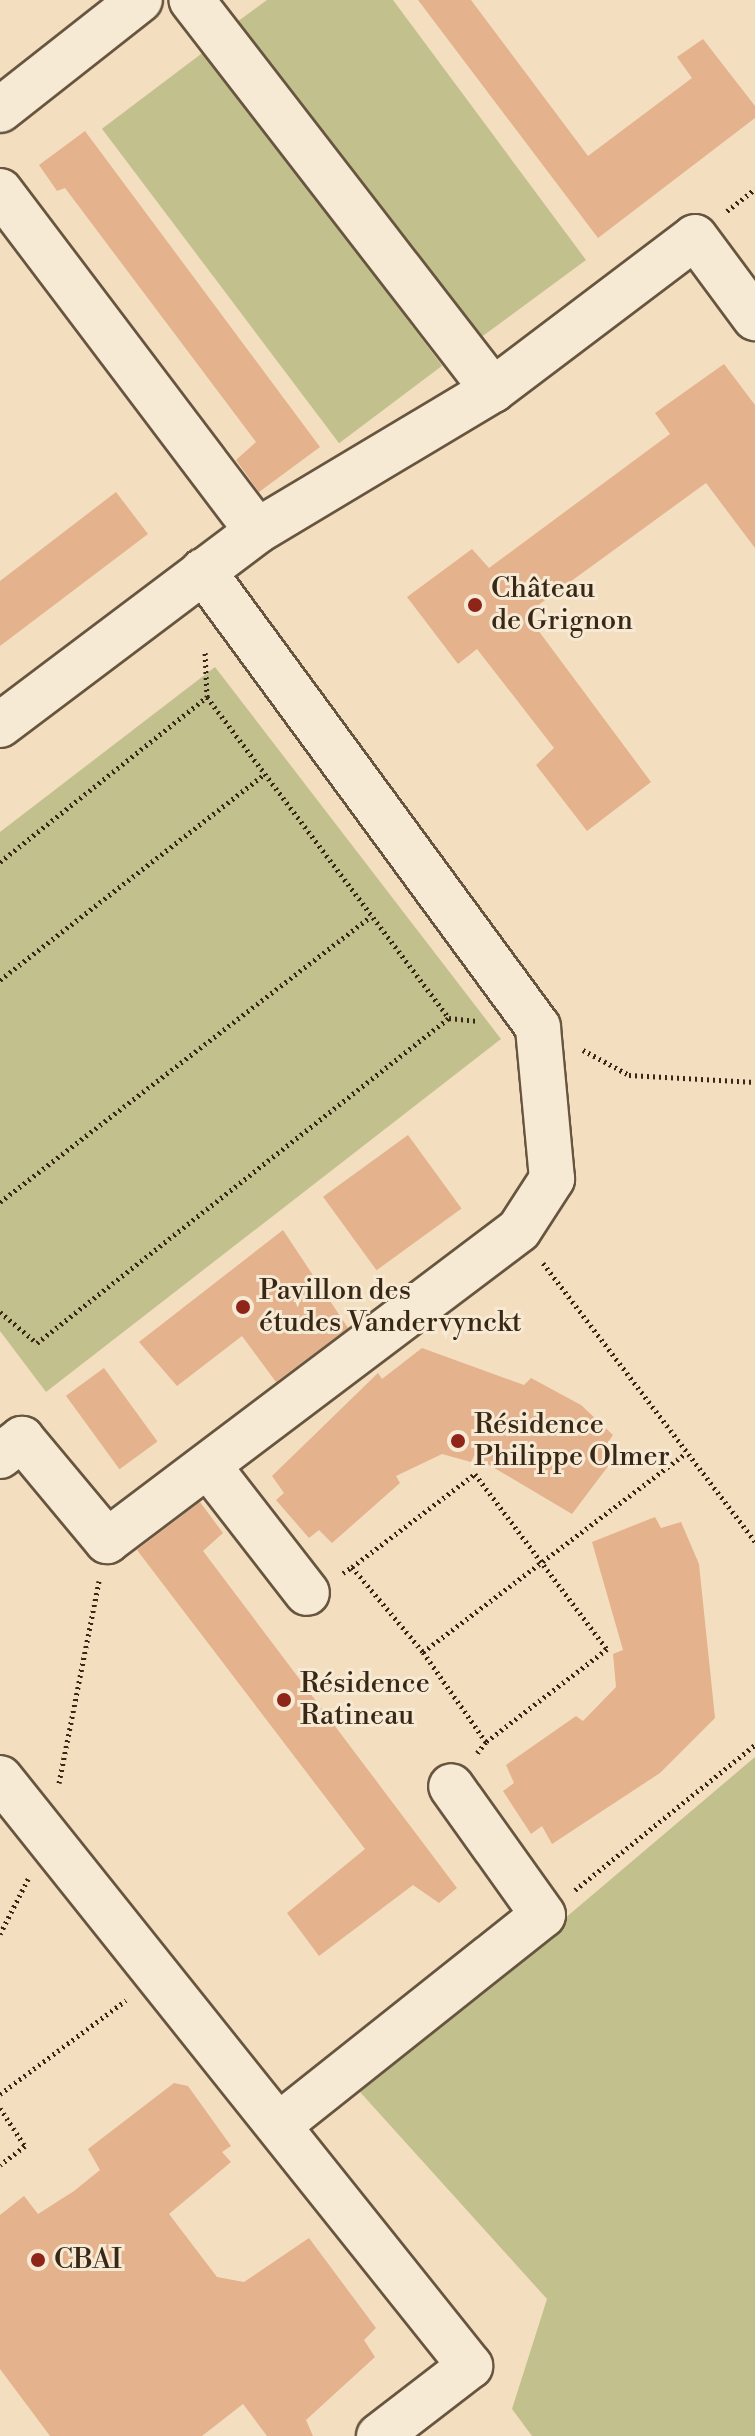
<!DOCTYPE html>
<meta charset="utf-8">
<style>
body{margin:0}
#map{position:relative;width:755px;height:2436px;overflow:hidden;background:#f3dfbf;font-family:"Libre Bodoni",serif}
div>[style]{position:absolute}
.green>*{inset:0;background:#c2c08d;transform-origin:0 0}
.building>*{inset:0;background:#e4b28c;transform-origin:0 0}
.path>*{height:5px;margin-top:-2.5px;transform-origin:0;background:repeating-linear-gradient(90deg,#392715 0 2px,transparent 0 6px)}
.roads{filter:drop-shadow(2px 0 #685540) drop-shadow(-2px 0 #685540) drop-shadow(0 2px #685540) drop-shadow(0 -2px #685540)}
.minor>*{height:44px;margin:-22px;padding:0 22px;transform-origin:22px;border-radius:22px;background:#f7ead5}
.dots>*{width:22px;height:22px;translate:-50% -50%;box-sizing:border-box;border:4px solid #f7ead5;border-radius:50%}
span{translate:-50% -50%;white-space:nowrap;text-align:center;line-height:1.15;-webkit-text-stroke:6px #f7ead5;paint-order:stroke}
.poi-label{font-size:28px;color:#392715}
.left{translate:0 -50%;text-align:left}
</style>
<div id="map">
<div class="green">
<div style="clip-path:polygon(267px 0,393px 0,586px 260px,476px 341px,237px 22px)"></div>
<div style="left:205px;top:51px;width:394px;height:129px;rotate:53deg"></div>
<div style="clip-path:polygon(215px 667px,501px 1039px,46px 1392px,0 1331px,0 832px)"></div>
<div style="clip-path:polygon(755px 1757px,755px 2436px,532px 2436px,512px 2409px,547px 2299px,360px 2092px)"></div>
</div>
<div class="building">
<div style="clip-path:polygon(418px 0,471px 0,588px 156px,692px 78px,677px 57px,703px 39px,755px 106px,755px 118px,598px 238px)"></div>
<div style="clip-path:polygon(85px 131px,320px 447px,259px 492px,236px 460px,256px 442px,65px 188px,57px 191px,39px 165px)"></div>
<div style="clip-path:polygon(724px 364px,755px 405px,755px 548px,706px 483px,526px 614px,651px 782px,587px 831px,536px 765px,554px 748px,477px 649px,458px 664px,407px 597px,472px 549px,489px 568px,670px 434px,655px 413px)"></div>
<div style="clip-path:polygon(116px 492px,148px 534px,0 646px,0 581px)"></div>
<div style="left:408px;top:1135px;width:91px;height:105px;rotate:54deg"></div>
<div style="clip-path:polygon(283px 1230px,348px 1328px,276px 1382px,242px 1336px,177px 1386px,139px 1342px)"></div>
<div style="clip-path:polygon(422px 1348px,524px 1385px,531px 1378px,581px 1405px,613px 1435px,604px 1448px,615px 1457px,572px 1514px,474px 1456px,471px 1462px,442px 1454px,396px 1476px,400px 1483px,332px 1543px,319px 1530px,309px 1538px,276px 1500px,284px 1493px,272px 1476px,378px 1373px,382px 1379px)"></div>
<div style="left:104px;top:1368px;width:91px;height:47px;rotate:54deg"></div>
<div style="clip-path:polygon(200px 1502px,223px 1533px,203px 1551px,457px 1888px,439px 1903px,413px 1885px,319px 1956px,287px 1913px,365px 1849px,137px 1550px)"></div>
<div style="clip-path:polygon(655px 1517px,661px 1528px,681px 1522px,699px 1564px,715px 1718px,660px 1773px,552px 1844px,542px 1826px,531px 1834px,503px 1791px,514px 1783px,506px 1765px,576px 1716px,583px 1721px,616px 1687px,613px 1654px,623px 1650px,592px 1542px)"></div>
<div style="clip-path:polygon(174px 2083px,188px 2086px,231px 2146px,222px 2152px,231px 2162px,169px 2214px,217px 2277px,244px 2282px,309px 2238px,376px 2328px,364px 2340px,375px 2357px,306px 2420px,313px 2436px,267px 2436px,243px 2404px,202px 2436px,50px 2436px,0 2369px,0 2215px,24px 2196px,38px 2214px,74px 2191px,100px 2170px,88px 2149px)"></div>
</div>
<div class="path">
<div style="left:727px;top:211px;width:36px;rotate:-38deg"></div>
<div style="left:207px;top:697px;width:402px;rotate:53deg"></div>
<div style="left:0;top:862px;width:265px;rotate:-38.6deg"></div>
<div style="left:207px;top:697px;width:46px;rotate:-92.5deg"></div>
<div style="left:0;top:980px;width:336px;rotate:-37.9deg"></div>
<div style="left:583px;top:1050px;width:52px;rotate:28.5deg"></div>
<div style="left:629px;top:1075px;width:126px;rotate:3.2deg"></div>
<div style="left:0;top:1202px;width:468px;rotate:-37.6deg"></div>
<div style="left:543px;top:1263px;width:350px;rotate:52.7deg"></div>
<div style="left:0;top:1312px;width:48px;rotate:40deg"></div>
<div style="left:37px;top:1343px;width:525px;rotate:-38.27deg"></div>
<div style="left:449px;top:1018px;width:30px;rotate:6deg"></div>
<div style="left:352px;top:1567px;width:154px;rotate:-37.1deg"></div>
<div style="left:475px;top:1474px;width:219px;rotate:53deg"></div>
<div style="left:607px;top:1649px;width:153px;rotate:142.5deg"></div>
<div style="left:343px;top:1573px;width:11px;rotate:-34deg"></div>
<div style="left:352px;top:1567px;width:111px;rotate:50.1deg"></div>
<div style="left:423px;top:1652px;width:110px;rotate:55deg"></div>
<div style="left:486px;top:1742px;width:14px;rotate:129deg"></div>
<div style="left:423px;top:1652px;width:328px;rotate:-37.1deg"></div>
<div style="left:59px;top:1783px;width:206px;rotate:-78.8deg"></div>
<div style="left:575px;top:1890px;width:231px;rotate:-38.9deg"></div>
<div style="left:0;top:1934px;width:62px;rotate:-63deg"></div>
<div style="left:0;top:2094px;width:157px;rotate:-36.7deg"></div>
<div style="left:0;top:2108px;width:45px;rotate:56.7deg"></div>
<div style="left:25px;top:2146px;width:31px;rotate:143deg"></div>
</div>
<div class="roads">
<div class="minor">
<div style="left:0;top:110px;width:178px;rotate:-38.2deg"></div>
<div style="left:0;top:191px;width:426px;rotate:52.9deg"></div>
<div style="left:493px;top:390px;width:253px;rotate:-37.1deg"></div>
<div style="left:695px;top:237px;width:101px;rotate:53.5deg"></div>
<div style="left:0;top:725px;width:322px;rotate:-37deg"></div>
<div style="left:257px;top:531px;width:275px;rotate:-30.9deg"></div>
<div style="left:493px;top:390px;width:493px;rotate:-127.7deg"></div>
<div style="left:0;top:1456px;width:28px;rotate:-38deg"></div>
<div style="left:22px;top:1439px;width:133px;rotate:50.2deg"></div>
<div style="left:107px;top:1541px;width:516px;rotate:-37.05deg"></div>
<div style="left:519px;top:1230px;width:61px;rotate:-57.1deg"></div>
<div style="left:552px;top:1179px;width:153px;rotate:-95.3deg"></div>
<div style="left:538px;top:1027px;width:566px;rotate:-126.3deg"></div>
<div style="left:210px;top:1468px;width:158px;rotate:52.2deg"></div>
<div style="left:0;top:1778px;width:753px;rotate:51.36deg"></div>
<div style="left:470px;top:2366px;width:115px;rotate:142.4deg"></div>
<div style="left:279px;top:2125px;width:337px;rotate:-38.5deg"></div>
<div style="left:543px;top:1915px;width:158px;rotate:-125.5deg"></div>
</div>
</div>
<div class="dots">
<div style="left:475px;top:605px;background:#8f2418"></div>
<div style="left:243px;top:1307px;background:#8f2418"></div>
<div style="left:458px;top:1441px;background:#8f2418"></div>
<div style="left:284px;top:1700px;background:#8f2418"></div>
<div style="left:38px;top:2260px;background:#8f2418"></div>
</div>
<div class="poi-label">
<span class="left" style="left:491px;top:605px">Château<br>de Grignon</span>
<span class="left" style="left:259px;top:1307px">Pavillon des<br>études Vandervynckt</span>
<span class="left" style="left:474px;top:1441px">Résidence<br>Philippe Olmer</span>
<span class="left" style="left:300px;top:1700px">Résidence<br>Ratineau</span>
<span class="left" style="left:54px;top:2260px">CBAI</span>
</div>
</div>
